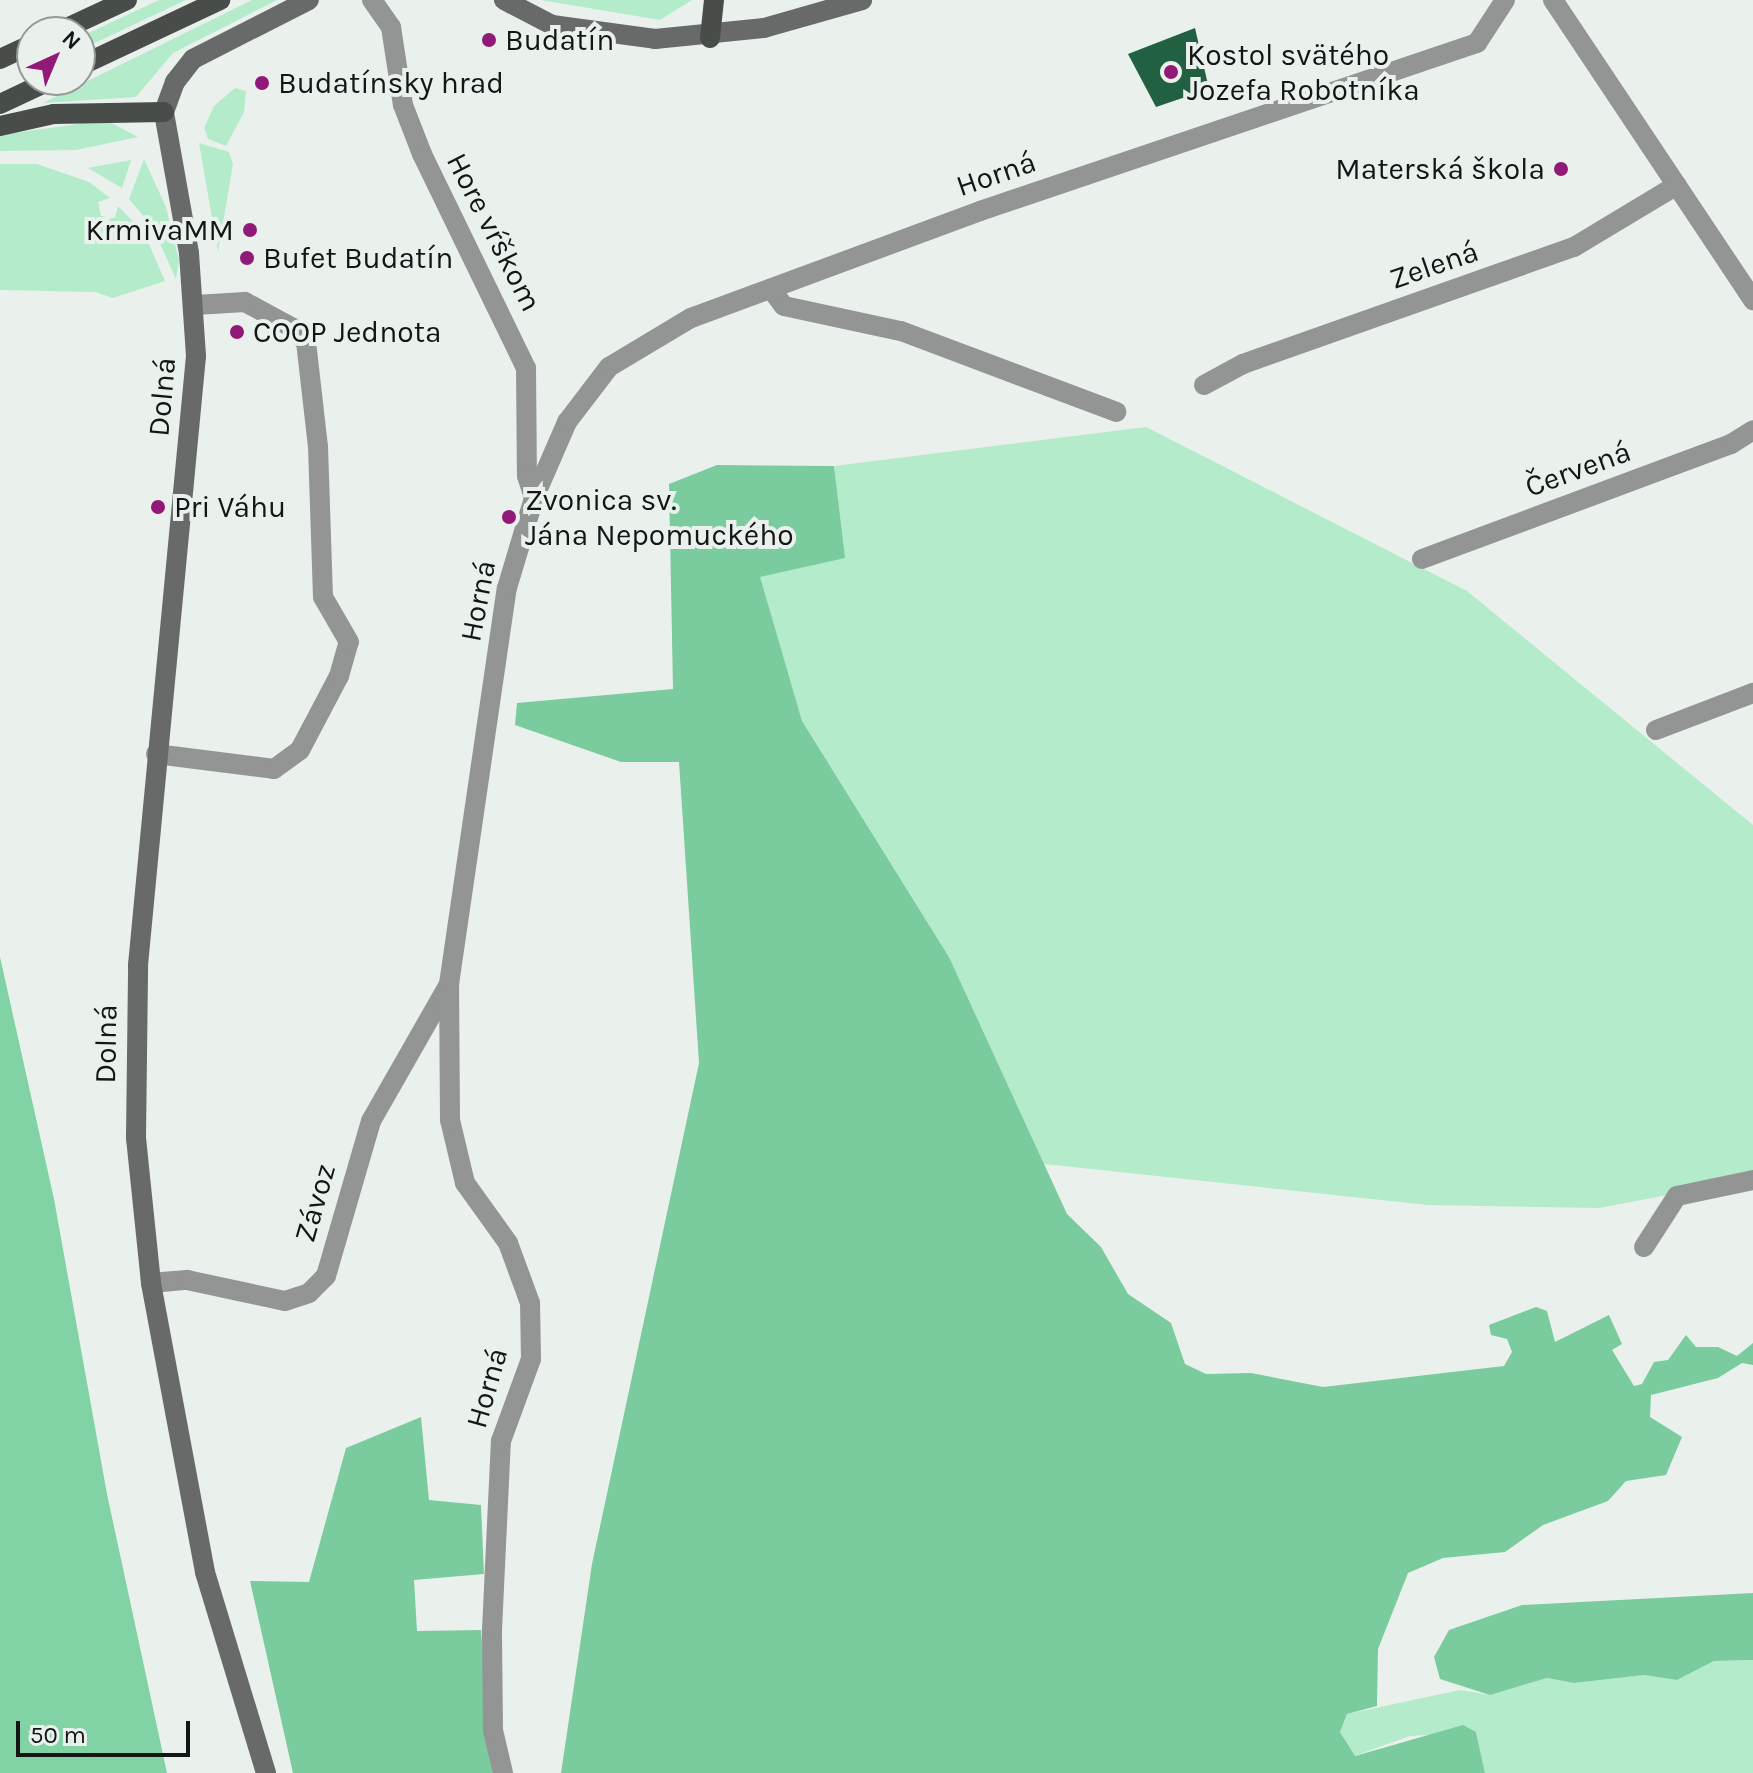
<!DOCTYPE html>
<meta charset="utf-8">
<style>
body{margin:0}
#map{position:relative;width:1753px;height:1773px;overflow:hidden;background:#eaf1ed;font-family:Karla,sans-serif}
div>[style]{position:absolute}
.green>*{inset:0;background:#b4ebcb}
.forest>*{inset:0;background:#7acb9e}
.water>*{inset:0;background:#81d2a5}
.building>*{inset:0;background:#216041}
.street>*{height:20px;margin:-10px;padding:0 10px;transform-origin:10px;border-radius:10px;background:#929593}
.secondary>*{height:20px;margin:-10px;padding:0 10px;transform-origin:10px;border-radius:10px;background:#676a68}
.primary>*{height:20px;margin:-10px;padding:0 10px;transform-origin:10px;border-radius:10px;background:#484d4a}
.dots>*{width:22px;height:22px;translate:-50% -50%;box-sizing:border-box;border:4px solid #eaf1ed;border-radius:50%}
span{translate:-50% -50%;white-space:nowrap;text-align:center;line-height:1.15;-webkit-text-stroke:8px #eaf1ed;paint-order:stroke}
.poi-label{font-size:30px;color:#141615}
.left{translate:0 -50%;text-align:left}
.right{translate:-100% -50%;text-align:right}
.street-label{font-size:30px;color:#141615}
.north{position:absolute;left:16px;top:16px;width:80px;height:80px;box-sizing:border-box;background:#eaf1ed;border:2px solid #949997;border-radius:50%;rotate:44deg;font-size:22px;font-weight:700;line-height:32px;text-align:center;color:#141615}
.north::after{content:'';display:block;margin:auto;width:28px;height:36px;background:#911978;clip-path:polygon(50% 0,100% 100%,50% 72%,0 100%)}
.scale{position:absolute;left:16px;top:1721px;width:174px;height:36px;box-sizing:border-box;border:4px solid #141615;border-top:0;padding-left:10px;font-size:24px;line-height:28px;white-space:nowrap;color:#141615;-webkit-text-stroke:6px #eaf1ed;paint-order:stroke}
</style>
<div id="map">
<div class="green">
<div style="clip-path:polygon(159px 0,186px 0,80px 50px,80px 37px)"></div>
<div style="clip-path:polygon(252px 0,277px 0,173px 53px,136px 97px,43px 103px)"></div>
<div style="clip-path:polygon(541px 0,692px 0,660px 20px)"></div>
<div style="clip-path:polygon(235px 88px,246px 91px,244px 112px,226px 146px,208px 139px,204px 128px,214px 106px)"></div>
<div style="clip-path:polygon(106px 120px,138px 137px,76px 150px,0 151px,0 135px)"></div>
<div style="clip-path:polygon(199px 143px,229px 152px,233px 164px,218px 252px)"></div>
<div style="clip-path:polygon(144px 159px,166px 207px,179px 260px,176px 279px,152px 226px,129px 199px)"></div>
<div style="clip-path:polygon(131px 160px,122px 188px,88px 168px)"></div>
<div style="clip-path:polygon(0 164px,37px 164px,89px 182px,110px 198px,98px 202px,101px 216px,115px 218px,118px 206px,144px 233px,165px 281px,113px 298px,95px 292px,0 290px)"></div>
<div style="clip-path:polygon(1146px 427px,1467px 591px,1753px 825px,1753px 1179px,1599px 1208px,1428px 1205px,1044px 1164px,949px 957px,802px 721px,759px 577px,844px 557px,834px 466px)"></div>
<div style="clip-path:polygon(1753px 1660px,1753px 1773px,1485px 1773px,1476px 1732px,1410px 1736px,1354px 1756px,1340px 1732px,1347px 1714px,1460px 1690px,1490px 1695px,1547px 1678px,1574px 1683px,1644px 1675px,1677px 1680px,1714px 1661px)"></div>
</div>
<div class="forest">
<div style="clip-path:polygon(717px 465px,834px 466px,845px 558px,760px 577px,802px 721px,949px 957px,1067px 1214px,1101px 1247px,1128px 1294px,1171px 1323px,1185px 1364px,1206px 1374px,1251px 1373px,1323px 1387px,1504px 1366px,1512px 1352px,1507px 1339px,1491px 1335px,1489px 1325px,1536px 1307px,1547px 1311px,1555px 1342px,1609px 1315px,1622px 1344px,1612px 1350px,1634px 1386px,1642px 1384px,1654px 1362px,1668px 1360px,1686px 1335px,1696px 1347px,1718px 1347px,1737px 1356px,1753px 1343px,1753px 1365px,1742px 1363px,1718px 1378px,1651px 1395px,1650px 1417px,1682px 1437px,1666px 1475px,1626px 1481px,1608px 1501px,1543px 1525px,1505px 1552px,1443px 1558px,1408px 1573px,1378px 1649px,1377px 1706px,1347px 1714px,1340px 1732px,1355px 1756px,1463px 1725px,1476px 1732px,1485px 1773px,561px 1773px,592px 1564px,699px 1063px,679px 762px,621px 762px,515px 725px,517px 703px,673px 689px,669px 484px)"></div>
<div style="clip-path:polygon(421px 1417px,429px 1500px,481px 1505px,484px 1574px,414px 1580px,417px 1631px,481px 1630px,493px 1773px,293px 1773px,250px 1581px,309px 1582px,346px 1448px)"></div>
<div style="clip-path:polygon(1753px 1593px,1753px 1660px,1714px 1661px,1677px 1680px,1644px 1675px,1574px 1683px,1547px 1678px,1490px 1695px,1440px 1679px,1434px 1657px,1449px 1630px,1522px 1605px)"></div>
</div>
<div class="water">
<div style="clip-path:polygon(0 957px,54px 1199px,107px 1494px,167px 1773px,0 1773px)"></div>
</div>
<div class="building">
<div style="clip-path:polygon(1195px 28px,1209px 89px,1156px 107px,1128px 54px)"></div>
</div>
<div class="street">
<div style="left:372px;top:0;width:33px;rotate:55deg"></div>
<div style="left:391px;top:27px;width:79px;rotate:81.3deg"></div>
<div style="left:403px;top:105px;width:53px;rotate:68.8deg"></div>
<div style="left:422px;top:154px;width:238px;rotate:64.1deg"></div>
<div style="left:526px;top:368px;width:108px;rotate:89.5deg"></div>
<div style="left:527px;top:476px;width:23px;rotate:72deg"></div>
<div style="left:1553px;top:0;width:361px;rotate:56.3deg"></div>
<div style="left:771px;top:289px;width:21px;rotate:53deg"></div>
<div style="left:784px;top:306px;width:120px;rotate:12.1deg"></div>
<div style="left:901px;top:331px;width:230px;rotate:20.6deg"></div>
<div style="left:1204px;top:385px;width:44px;rotate:-28.3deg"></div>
<div style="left:1243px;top:364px;width:351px;rotate:-19.5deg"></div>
<div style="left:1574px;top:247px;width:120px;rotate:-31deg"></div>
<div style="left:1422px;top:559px;width:330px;rotate:-20.4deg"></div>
<div style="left:1731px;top:444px;width:26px;rotate:-32deg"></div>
<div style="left:1656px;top:730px;width:104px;rotate:-20.9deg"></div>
<div style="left:156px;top:754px;width:119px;rotate:7.2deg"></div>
<div style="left:274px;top:769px;width:32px;rotate:-36deg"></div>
<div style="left:300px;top:750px;width:84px;rotate:-62.2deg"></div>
<div style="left:339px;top:676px;width:35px;rotate:-74deg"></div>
<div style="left:349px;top:642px;width:52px;rotate:-120deg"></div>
<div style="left:323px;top:597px;width:150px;rotate:-91.9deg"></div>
<div style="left:318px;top:447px;width:106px;rotate:-96.5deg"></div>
<div style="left:306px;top:342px;width:19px;rotate:-133deg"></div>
<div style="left:293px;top:328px;width:55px;rotate:-151.6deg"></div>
<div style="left:245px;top:302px;width:50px;rotate:176.6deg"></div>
<div style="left:1644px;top:1247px;width:61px;rotate:-57.1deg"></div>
<div style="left:1677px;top:1196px;width:78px;rotate:-11.9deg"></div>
<div style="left:151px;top:1283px;width:36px;rotate:-5deg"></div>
<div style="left:187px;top:1280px;width:100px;rotate:12.1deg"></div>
<div style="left:285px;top:1301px;width:25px;rotate:-18deg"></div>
<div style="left:309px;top:1293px;width:24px;rotate:-45deg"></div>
<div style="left:326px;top:1276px;width:161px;rotate:-73.8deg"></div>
<div style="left:371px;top:1121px;width:158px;rotate:-60.3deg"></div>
<div style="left:503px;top:1773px;width:44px;rotate:-103.1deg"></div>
<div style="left:493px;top:1730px;width:100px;rotate:-90.6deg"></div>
<div style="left:492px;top:1630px;width:189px;rotate:-87.3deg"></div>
<div style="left:501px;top:1441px;width:87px;rotate:-69.9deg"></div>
<div style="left:531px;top:1359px;width:56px;rotate:-91deg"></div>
<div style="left:530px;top:1303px;width:64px;rotate:-110.1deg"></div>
<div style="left:508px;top:1243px;width:74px;rotate:-125.6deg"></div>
<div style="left:465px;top:1183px;width:65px;rotate:-103.4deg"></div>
<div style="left:450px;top:1120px;width:136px;rotate:-90.4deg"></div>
<div style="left:449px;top:984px;width:400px;rotate:-81.7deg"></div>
<div style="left:507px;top:588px;width:94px;rotate:-73.3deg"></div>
<div style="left:534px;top:498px;width:83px;rotate:-66.5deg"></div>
<div style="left:567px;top:422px;width:69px;rotate:-52.6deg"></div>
<div style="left:609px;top:367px;width:96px;rotate:-30.9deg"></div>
<div style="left:691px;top:318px;width:308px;rotate:-20.3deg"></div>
<div style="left:980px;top:211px;width:525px;rotate:-18.68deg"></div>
<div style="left:1477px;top:43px;width:51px;rotate:-56.9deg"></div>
</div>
<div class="secondary">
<div style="left:504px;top:0;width:54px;rotate:27.5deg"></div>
<div style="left:552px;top:25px;width:104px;rotate:7.7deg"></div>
<div style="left:655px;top:39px;width:110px;rotate:-5.8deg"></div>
<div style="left:764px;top:28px;width:102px;rotate:-15.9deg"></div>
<div style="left:266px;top:1773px;width:210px;rotate:-106.9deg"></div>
<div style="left:205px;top:1572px;width:294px;rotate:-100.6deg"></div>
<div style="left:151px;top:1283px;width:146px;rotate:-95.9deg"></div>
<div style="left:136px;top:1138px;width:173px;rotate:-89.3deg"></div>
<div style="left:138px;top:965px;width:612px;rotate:-84.56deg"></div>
<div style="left:196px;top:356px;width:103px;rotate:-93.9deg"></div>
<div style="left:189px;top:253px;width:143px;rotate:-100.1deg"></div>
<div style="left:164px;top:112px;width:32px;rotate:-70deg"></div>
<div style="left:175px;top:82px;width:29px;rotate:-52deg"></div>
<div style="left:193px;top:59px;width:130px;rotate:-27deg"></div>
</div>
<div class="primary">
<div style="left:58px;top:32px;width:76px;rotate:-24.9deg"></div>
<div style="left:710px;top:38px;width:38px;rotate:-84deg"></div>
<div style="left:0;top:59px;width:35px;rotate:-25deg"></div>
<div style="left:80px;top:66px;width:155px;rotate:-25.2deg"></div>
<div style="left:0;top:104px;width:56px;rotate:-25.2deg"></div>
<div style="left:0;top:126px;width:55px;rotate:-12.5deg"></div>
<div style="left:54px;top:114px;width:110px;rotate:-1deg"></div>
</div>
<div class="dots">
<div style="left:489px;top:40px;background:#911978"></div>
<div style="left:1171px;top:72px;background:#911978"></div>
<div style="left:262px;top:83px;background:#911978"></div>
<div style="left:1561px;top:169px;background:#911978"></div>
<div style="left:250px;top:230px;background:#911978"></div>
<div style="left:247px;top:258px;background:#911978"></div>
<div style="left:237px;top:332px;background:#911978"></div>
<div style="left:158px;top:507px;background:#911978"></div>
<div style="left:509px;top:517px;background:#911978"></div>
</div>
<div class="poi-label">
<span class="left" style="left:505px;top:40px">Budatín</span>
<span class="left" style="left:1187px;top:72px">Kostol svätého<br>Jozefa Robotníka</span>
<span class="left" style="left:278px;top:83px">Budatínsky hrad</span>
<span class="right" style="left:1545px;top:169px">Materská škola</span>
<span class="right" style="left:234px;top:230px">KrmivaMM</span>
<span class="left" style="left:263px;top:258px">Bufet Budatín</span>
<span class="left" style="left:253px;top:332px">COOP Jednota</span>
<span class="left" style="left:525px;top:517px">Zvonica sv.<br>Jána Nepomuckého</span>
<span class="left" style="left:174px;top:507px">Pri Váhu</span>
</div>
<div class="street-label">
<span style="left:996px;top:174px;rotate:-19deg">Horná</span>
<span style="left:494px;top:232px;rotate:63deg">Hore vŕškom</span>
<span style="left:1434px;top:265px;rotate:-19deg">Zelená</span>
<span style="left:162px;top:397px;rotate:-85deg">Dolná</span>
<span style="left:1578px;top:469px;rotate:-20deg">Červená</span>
<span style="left:478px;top:601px;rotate:-79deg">Horná</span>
<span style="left:106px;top:1044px;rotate:-89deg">Dolná</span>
<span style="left:315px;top:1203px;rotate:-74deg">Závoz</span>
<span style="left:487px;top:1388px;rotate:-74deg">Horná</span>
</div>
<div class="north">N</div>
<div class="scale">50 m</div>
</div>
